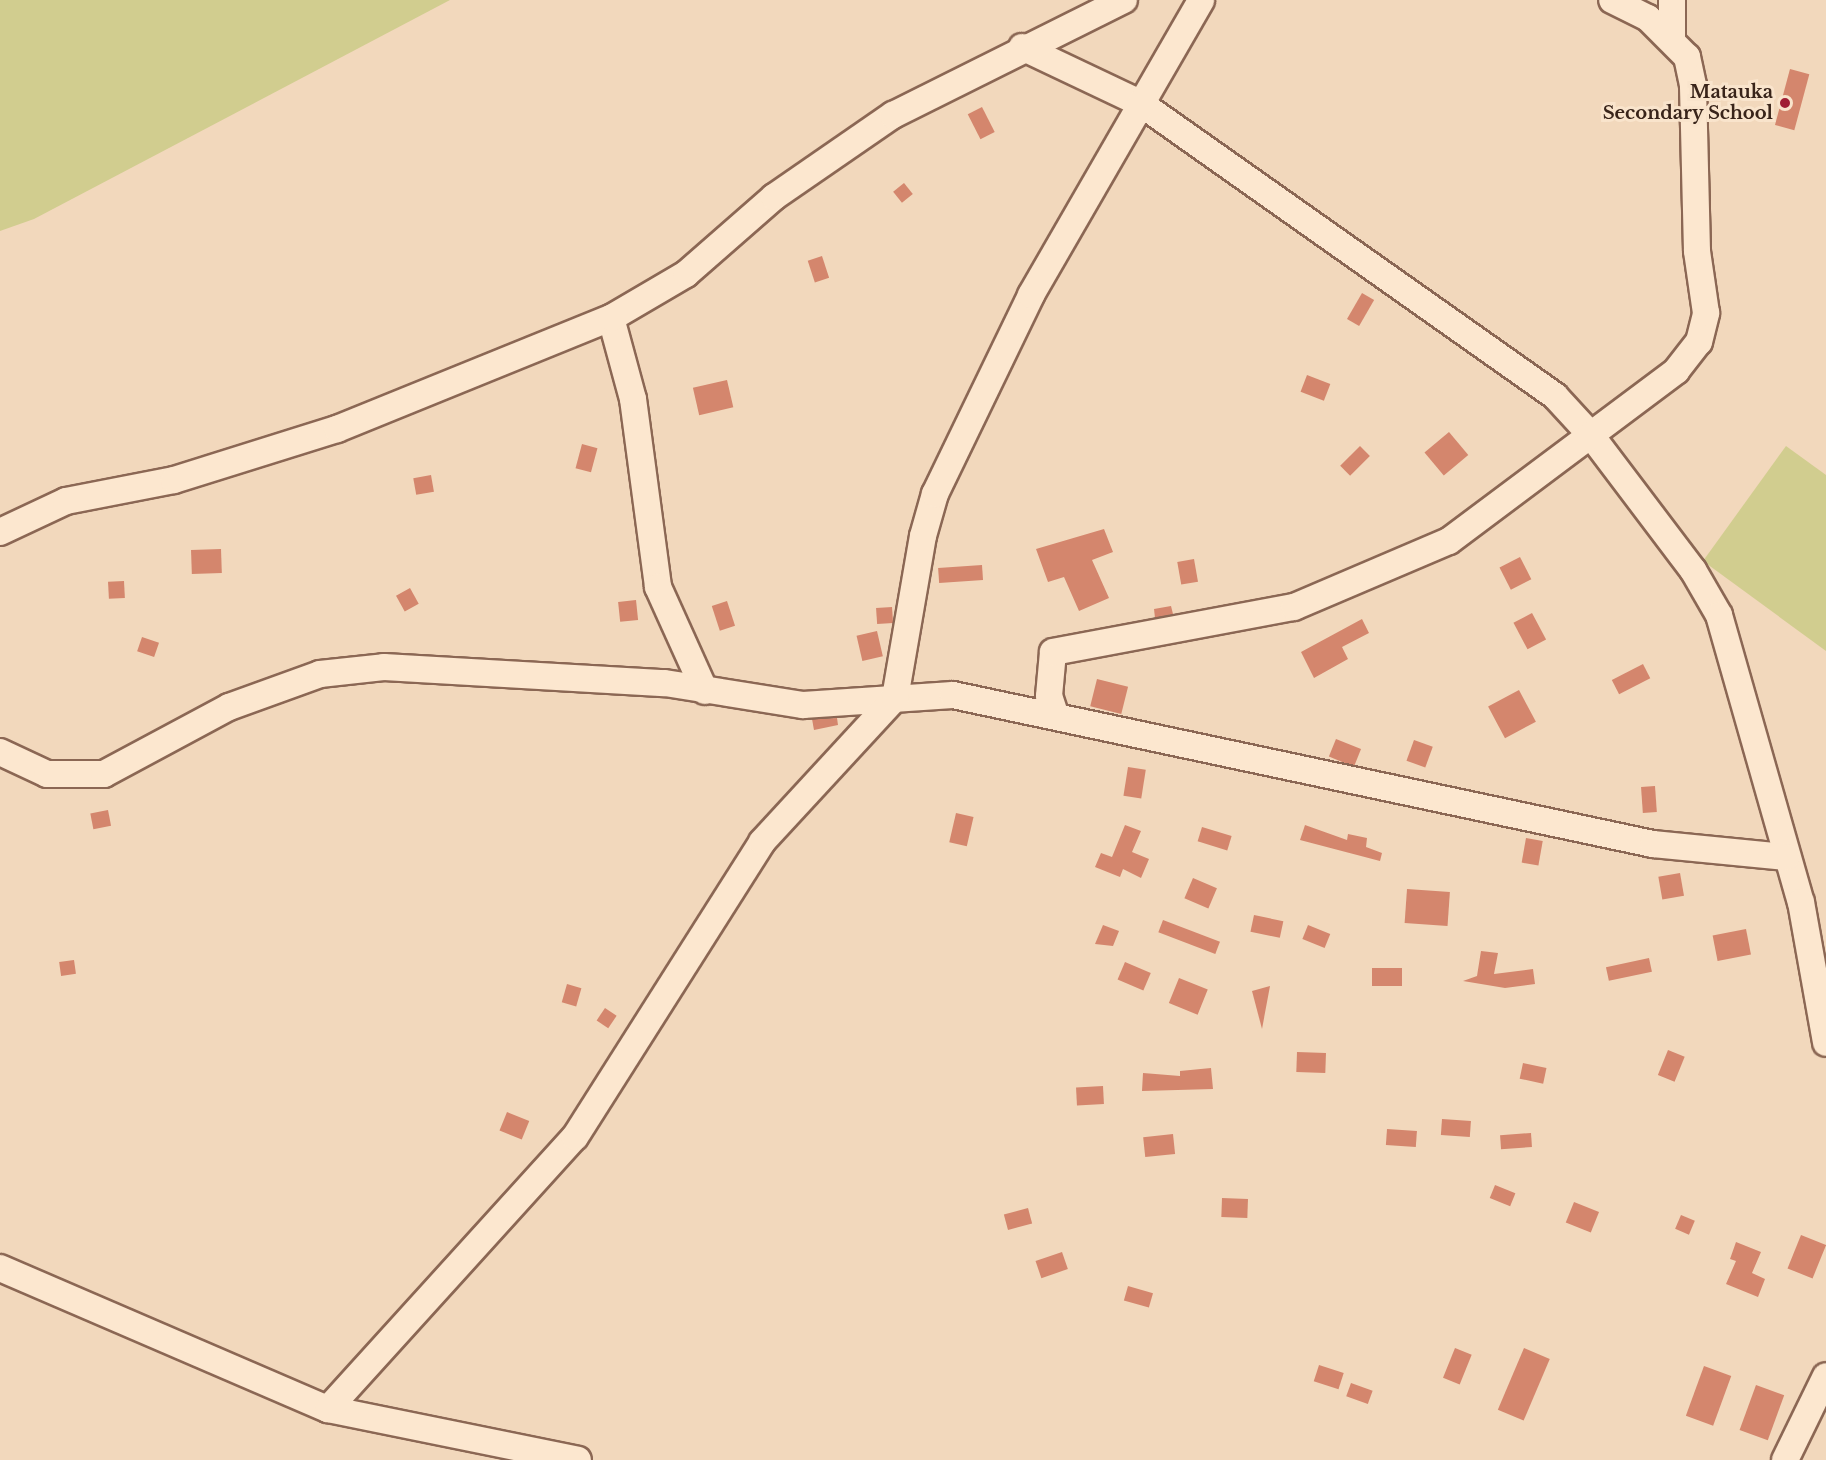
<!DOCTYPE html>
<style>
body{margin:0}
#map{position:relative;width:1826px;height:1460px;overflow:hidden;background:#f2d8bc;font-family:"Libre Baskerville",serif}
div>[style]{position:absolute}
.green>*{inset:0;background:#d1cd8f}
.building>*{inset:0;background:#d4866d;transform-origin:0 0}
.roads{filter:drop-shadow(2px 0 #8b6754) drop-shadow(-2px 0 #8b6754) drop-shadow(0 2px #8b6754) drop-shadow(0 -2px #8b6754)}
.minor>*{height:26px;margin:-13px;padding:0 13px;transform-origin:13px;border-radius:13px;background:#fce7cf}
.dots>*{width:16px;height:16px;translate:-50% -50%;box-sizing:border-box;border:3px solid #f9e4cc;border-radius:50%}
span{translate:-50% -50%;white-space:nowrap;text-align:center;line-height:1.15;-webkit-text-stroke:6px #f9e4cc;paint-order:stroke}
.poi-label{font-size:18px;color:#39241a;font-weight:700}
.right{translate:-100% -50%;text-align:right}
</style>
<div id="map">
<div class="green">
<div style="clip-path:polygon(0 0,450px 0,34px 219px,0 231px)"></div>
<div style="clip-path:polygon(1786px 446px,1826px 475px,1826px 651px,1703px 561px)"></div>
</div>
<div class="building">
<div style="left:1790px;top:69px;width:20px;height:58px;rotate:15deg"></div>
<div style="left:982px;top:107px;width:28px;height:16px;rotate:63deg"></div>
<div style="left:904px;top:183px;width:14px;height:14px;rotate:51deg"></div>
<div style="left:822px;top:256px;width:23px;height:15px;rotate:72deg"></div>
<div style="left:1362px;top:293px;width:14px;height:30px;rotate:30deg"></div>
<div style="left:1307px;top:375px;width:25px;height:18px;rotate:21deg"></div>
<div style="left:727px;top:380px;width:28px;height:35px;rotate:77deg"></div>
<div style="left:1449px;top:432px;width:30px;height:32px;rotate:50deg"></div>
<div style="left:582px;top:444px;width:16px;height:25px;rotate:15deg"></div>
<div style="left:1360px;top:446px;width:14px;height:28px;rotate:45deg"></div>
<div style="left:431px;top:475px;width:17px;height:18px;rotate:80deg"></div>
<div style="clip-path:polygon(1104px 529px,1113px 552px,1092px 560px,1109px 598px,1079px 611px,1064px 577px,1048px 582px,1036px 549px)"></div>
<div style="left:221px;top:549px;width:24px;height:30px;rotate:88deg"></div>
<div style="left:1520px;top:557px;width:25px;height:23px;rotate:63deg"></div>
<div style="left:1194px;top:559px;width:23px;height:17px;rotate:80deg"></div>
<div style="left:982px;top:565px;width:15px;height:44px;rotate:86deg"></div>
<div style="left:124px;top:581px;width:17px;height:16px;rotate:87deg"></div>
<div style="left:410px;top:588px;width:18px;height:16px;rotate:61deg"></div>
<div style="left:636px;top:600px;width:20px;height:18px;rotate:84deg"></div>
<div style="left:727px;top:601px;width:26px;height:16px;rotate:72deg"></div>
<div style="clip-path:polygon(1171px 606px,1173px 614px,1155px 618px,1154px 609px)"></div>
<div style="left:892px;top:607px;width:16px;height:16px;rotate:86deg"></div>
<div style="left:1532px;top:613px;width:30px;height:21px;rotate:62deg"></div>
<div style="clip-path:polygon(1362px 619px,1369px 633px,1342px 647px,1348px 659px,1314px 678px,1301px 652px)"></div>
<div style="left:877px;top:631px;width:26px;height:21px;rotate:77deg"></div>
<div style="left:142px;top:637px;width:18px;height:15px;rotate:19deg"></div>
<div style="left:1643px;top:664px;width:16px;height:35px;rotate:63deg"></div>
<div style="left:1097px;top:679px;width:32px;height:28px;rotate:14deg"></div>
<div style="left:1519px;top:690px;width:36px;height:35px;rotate:62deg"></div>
<div style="clip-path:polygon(837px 718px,838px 725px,814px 730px,812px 719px)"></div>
<div style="left:1336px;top:739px;width:27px;height:19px;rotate:22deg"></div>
<div style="left:1414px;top:740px;width:20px;height:22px;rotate:20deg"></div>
<div style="left:1128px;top:767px;width:18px;height:29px;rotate:9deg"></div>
<div style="left:1655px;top:786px;width:26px;height:14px;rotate:86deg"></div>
<div style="left:108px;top:810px;width:16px;height:18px;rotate:79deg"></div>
<div style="left:956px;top:813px;width:18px;height:30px;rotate:13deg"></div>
<div style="clip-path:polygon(1125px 825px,1141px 831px,1132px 852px,1149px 859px,1141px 878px,1123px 869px,1120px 877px,1095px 867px,1101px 853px,1112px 857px)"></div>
<div style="clip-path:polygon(1305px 825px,1347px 840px,1348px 834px,1367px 838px,1366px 847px,1382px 853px,1380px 861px,1300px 840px)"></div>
<div style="left:1202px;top:827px;width:31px;height:15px;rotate:17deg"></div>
<div style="left:1526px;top:838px;width:17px;height:25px;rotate:10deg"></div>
<div style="left:1680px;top:873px;width:23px;height:22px;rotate:80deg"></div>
<div style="left:1193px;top:878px;width:26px;height:22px;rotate:23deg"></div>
<div style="left:1407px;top:889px;width:43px;height:34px;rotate:4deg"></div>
<div style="left:1254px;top:915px;width:30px;height:17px;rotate:12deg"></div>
<div style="left:1163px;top:920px;width:61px;height:13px;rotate:21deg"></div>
<div style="clip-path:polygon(1103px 925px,1119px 931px,1113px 946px,1095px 944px)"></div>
<div style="left:1308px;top:925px;width:24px;height:15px;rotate:22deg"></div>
<div style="left:1746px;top:929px;width:26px;height:34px;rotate:79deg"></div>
<div style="clip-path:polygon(1481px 951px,1498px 953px,1494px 974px,1533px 969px,1535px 984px,1505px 988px,1463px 981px,1477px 976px)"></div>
<div style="left:1649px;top:958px;width:14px;height:44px;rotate:78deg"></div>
<div style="left:74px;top:960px;width:14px;height:15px;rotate:82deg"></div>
<div style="left:1125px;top:962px;width:28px;height:19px;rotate:23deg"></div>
<div style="left:1402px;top:968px;width:18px;height:30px;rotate:90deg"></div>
<div style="left:1179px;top:978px;width:31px;height:27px;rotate:22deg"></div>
<div style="left:567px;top:984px;width:15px;height:19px;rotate:16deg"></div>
<div style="clip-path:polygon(1270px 986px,1262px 1029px,1252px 991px)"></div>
<div style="left:605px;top:1008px;width:14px;height:15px;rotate:34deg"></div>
<div style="left:1668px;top:1050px;width:18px;height:27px;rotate:22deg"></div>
<div style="left:1297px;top:1052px;width:29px;height:20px;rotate:2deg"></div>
<div style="left:1523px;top:1063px;width:24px;height:16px;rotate:12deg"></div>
<div style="clip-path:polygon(1211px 1068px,1213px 1089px,1142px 1091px,1143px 1073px,1180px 1076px,1180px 1071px)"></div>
<div style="left:1103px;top:1086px;width:18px;height:27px;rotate:87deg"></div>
<div style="left:507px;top:1112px;width:24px;height:20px;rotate:22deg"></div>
<div style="left:1442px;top:1119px;width:29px;height:16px;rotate:4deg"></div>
<div style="left:1387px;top:1129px;width:30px;height:16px;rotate:4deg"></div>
<div style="left:1531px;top:1133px;width:14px;height:31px;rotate:86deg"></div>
<div style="left:1173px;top:1134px;width:20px;height:30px;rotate:84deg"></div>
<div style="left:1495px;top:1185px;width:22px;height:14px;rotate:22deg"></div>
<div style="left:1222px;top:1198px;width:26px;height:19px;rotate:2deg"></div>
<div style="left:1574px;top:1202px;width:27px;height:22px;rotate:22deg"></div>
<div style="left:1028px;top:1208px;width:16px;height:25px;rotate:75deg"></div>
<div style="left:1681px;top:1215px;width:15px;height:15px;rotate:23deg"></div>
<div style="left:1801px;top:1235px;width:27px;height:36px;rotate:22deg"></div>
<div style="clip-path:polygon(1736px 1242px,1761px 1252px,1752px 1273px,1765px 1279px,1758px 1297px,1726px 1284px,1736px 1261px,1730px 1259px)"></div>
<div style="left:1062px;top:1252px;width:18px;height:28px;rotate:71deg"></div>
<div style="left:1128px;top:1286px;width:26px;height:15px;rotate:16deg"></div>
<div style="left:1455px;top:1348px;width:18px;height:32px;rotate:22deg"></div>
<div style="left:1524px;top:1348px;width:28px;height:67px;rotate:23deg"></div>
<div style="left:1319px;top:1365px;width:26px;height:17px;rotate:18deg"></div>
<div style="left:1704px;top:1366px;width:29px;height:53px;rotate:20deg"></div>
<div style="left:1351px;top:1383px;width:23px;height:14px;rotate:20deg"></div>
<div style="left:1756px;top:1385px;width:30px;height:48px;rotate:20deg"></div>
</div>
<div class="roads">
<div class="minor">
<div style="left:1672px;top:0;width:37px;rotate:90deg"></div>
<div style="left:1022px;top:47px;width:131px;rotate:25.4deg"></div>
<div style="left:1140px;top:103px;width:508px;rotate:35.22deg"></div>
<div style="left:1555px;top:396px;width:52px;rotate:47.4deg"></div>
<div style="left:1590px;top:434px;width:171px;rotate:52.9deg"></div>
<div style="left:1693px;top:570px;width:52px;rotate:60deg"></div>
<div style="left:1719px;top:615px;width:298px;rotate:74.1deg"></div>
<div style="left:1801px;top:902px;width:143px;rotate:79.9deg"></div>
<div style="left:611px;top:318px;width:84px;rotate:74.8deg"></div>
<div style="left:633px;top:399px;width:190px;rotate:82.4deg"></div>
<div style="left:658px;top:587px;width:114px;rotate:65.7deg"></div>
<div style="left:0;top:532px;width:73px;rotate:-25.2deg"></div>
<div style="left:66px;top:501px;width:110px;rotate:-11deg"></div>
<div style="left:174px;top:480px;width:171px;rotate:-17.4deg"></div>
<div style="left:337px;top:429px;width:296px;rotate:-22.1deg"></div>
<div style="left:611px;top:318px;width:87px;rotate:-30.4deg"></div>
<div style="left:686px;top:274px;width:117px;rotate:-41.2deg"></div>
<div style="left:774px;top:197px;width:145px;rotate:-34.6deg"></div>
<div style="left:893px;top:115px;width:258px;rotate:-26.5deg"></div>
<div style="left:1055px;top:714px;width:19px;rotate:-108deg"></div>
<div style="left:1049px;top:696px;width:44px;rotate:-84.8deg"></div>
<div style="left:1053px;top:652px;width:245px;rotate:-10.6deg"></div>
<div style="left:1294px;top:607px;width:168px;rotate:-23.1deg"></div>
<div style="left:1449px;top:541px;width:284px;rotate:-36.8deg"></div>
<div style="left:1676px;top:371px;width:37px;rotate:-52deg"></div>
<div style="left:1699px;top:342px;width:30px;rotate:-76deg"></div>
<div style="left:1706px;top:313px;width:63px;rotate:-98.3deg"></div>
<div style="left:1697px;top:251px;width:166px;rotate:-91.4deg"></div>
<div style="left:1693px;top:85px;width:29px;rotate:-102deg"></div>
<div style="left:1687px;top:57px;width:55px;rotate:-135deg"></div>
<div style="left:1648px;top:18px;width:40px;rotate:-153.4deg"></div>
<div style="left:0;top:752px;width:52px;rotate:25.1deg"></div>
<div style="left:47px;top:774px;width:57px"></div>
<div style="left:104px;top:774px;width:142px;rotate:-28.2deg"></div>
<div style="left:229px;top:707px;width:97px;rotate:-19.9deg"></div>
<div style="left:320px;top:674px;width:64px;rotate:-6.2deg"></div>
<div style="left:384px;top:667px;width:281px;rotate:3.3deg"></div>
<div style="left:665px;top:683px;width:140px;rotate:9.1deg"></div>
<div style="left:803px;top:705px;width:150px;rotate:-3.8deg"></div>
<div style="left:953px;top:695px;width:716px;rotate:12.02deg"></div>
<div style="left:1653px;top:844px;width:134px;rotate:5.6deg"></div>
<div style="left:0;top:1268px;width:357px;rotate:23.3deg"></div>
<div style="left:328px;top:1409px;width:255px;rotate:11.5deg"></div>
<div style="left:328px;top:1409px;width:367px;rotate:-47.8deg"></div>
<div style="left:575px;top:1137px;width:349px;rotate:-57.6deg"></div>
<div style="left:762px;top:842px;width:196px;rotate:-47.3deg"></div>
<div style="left:895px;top:698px;width:164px;rotate:-80.2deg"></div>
<div style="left:923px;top:536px;width:44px;rotate:-74.1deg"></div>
<div style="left:935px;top:494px;width:221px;rotate:-64.2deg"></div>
<div style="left:1031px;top:295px;width:340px;rotate:-60deg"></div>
<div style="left:1785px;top:1460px;width:93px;rotate:-64deg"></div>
</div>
</div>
<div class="dots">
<div style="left:1785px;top:103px;background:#a01e35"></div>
</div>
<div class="poi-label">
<span class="right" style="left:1773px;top:103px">Matauka<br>Secondary School</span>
</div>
</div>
